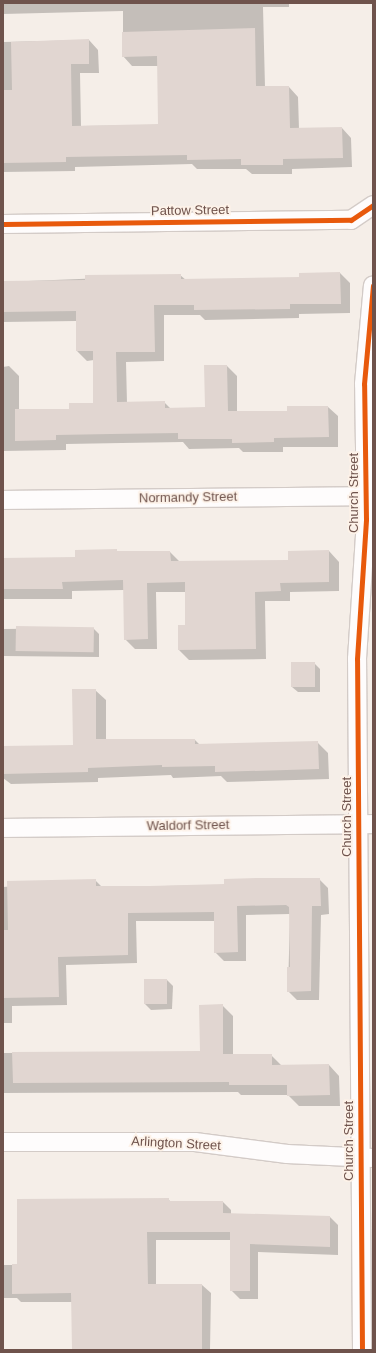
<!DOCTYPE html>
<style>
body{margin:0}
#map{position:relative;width:376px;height:1353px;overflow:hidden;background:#f5eee8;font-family:Helvetica,sans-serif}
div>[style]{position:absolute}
.shadow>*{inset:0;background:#0003}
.building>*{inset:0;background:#e1d6d1;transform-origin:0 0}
.roads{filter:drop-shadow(1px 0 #d3cbc7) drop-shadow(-1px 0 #d3cbc7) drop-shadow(0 1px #d3cbc7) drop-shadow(0 -1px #d3cbc7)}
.street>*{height:18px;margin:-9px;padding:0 9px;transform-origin:9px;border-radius:9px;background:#fefcfc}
.cycleway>*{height:5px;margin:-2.5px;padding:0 2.5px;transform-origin:2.5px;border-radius:2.5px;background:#e8590c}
span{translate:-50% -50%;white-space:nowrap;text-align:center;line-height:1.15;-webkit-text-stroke:3.5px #fdf2e8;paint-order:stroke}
.street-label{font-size:13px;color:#6f534c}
.frame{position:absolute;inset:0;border:4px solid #6f534c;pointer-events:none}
</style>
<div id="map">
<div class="shadow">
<div style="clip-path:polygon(3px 3px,289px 3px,289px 7px,263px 7px,265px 87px,289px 87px,298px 97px,299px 129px,342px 128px,351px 138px,352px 167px,292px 169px,292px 174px,252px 174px,246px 169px,197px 169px,192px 164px,75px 167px,75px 171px,3px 172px,3px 42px,89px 40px,98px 50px,99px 73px,80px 73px,81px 126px,159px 125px,158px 66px,132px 66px,123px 56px,123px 11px,3px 14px)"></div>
<div style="clip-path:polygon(340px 273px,350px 283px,350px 313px,299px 314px,299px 318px,205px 320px,200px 315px,164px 315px,164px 361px,126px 362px,127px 403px,164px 402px,171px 409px,206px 408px,205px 366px,227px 366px,237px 376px,237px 412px,288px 412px,288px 407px,328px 407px,338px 416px,338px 447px,283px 447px,283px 452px,243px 452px,239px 448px,189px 449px,183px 442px,122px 443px,66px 444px,66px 450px,3px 451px,3px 367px,9px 366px,19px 376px,19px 410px,70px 409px,94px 404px,94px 360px,87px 361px,77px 351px,77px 321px,3px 322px,3px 282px,180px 275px,186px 280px,300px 278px)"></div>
<div style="clip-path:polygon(329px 551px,339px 562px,339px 591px,290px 592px,290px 601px,265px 601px,266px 659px,189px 660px,179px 650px,186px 626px,186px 592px,156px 592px,157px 649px,135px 649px,125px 639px,124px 590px,72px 591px,72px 599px,3px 599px,3px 559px,76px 558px,170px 552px,180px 562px,289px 561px)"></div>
<div style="clip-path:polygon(93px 628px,99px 634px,99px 657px,3px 656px,3px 629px)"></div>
<div style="clip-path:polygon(314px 663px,320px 669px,320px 692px,298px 692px,292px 687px)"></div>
<div style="clip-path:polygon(95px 690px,106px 700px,106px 740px,195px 740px,200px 745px,317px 742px,328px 753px,329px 779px,227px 782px,221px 776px,173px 778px,171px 775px,98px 778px,98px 782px,11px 784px,3px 778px,3px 747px,74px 746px)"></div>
<div style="clip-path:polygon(319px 879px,328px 888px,329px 914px,321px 915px,319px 1000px,297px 1000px,288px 991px,290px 914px,246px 915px,246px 961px,224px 961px,215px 952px,215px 921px,136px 921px,137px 963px,66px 965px,67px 1005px,12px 1006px,12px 1023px,3px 1023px,3px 887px,95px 880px,102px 887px,225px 885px)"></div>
<div style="clip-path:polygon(167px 980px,173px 986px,172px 1009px,151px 1010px,145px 1004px)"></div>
<div style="clip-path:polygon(222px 1005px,233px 1016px,233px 1055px,271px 1055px,282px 1066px,329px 1065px,339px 1076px,340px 1106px,299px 1106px,288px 1095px,241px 1095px,238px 1092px,3px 1093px,3px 1053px,201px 1052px)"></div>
<div style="clip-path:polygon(168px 1199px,171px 1202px,223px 1202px,231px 1210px,231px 1214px,330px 1217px,338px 1225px,338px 1255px,258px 1252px,258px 1299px,240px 1299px,231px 1290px,231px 1240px,156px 1240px,156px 1285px,202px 1285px,211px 1293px,210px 1350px,73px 1350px,72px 1302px,21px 1302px,17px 1298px,3px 1298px,3px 1265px,18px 1265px)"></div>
</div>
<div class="building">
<div style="clip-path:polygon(255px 28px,256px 86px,289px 86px,290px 128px,342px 127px,343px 158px,283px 159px,283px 165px,241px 165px,241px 159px,187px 160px,187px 155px,66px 157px,66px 162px,3px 163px,3px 90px,12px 90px,11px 42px,89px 39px,89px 64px,71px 64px,72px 126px,158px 124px,157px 56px,122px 57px,122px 32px)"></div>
<div style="clip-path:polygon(340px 272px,341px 304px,290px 304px,290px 309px,194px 310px,194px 305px,154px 305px,155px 352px,116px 352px,117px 402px,165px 401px,165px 408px,205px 407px,204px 365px,227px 365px,228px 411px,287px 411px,287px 406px,328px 406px,329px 437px,274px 438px,274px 442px,232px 443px,232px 439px,178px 439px,178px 433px,111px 434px,56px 435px,56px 440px,15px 441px,15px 409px,69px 409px,69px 403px,93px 403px,93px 351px,76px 351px,76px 311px,3px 312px,3px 281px,85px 280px,85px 275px,181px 274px,181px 279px,299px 277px,299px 273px)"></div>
<div style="clip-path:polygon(117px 549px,117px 551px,170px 551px,171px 561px,288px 560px,288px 551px,329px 550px,329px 582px,280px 583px,281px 591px,255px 592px,256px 649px,178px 650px,178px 625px,185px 625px,185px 582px,147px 583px,148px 639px,124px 640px,123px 580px,62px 582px,63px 589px,3px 589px,3px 558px,75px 557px,75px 550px)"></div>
<div style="left:16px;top:626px;width:78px;height:25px;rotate:1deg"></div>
<div style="left:291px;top:662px;width:24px;height:25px"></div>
<div style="clip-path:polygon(72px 689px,96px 689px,96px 739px,195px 739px,195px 744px,318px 741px,319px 769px,215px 772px,215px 766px,162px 767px,162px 765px,88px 768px,88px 772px,3px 774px,3px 746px,73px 745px)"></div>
<div style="clip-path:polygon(258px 878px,320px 878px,321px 906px,312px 906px,311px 991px,287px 992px,287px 967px,290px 967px,289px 907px,286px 905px,237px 906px,238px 952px,214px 953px,214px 912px,128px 913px,128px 955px,58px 957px,59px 997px,3px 998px,3px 930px,8px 930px,7px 881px,96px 879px,96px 886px,150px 886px,224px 884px,224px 879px)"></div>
<div style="left:167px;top:979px;width:25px;height:23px;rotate:90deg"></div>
<div style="clip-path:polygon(223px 1004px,223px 1054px,272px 1054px,272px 1065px,329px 1064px,330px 1095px,287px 1096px,287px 1085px,229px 1085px,229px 1082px,13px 1083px,12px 1052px,200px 1051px,199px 1005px)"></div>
<div style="clip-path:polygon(169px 1198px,169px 1201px,223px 1201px,223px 1213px,330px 1216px,330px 1247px,250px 1244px,250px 1291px,230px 1291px,230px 1232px,147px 1232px,148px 1284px,202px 1284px,202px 1350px,72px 1350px,71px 1293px,12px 1294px,12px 1264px,17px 1264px,17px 1199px)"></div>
</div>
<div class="roads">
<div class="street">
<div style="left:3px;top:224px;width:348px;rotate:-0.7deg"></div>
<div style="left:351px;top:220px;width:27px;rotate:-34deg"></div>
<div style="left:3px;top:500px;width:370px;rotate:-0.6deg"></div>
<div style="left:3px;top:828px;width:370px;rotate:-0.6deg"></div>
<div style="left:3px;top:1142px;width:192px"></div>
<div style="left:195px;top:1142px;width:93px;rotate:7.4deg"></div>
<div style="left:287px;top:1154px;width:86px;rotate:2.7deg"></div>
<div style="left:362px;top:1350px;width:691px;rotate:-90.41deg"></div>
<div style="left:357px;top:659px;width:140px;rotate:-86.3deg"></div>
<div style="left:366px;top:519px;width:135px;rotate:-90.8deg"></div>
<div style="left:364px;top:384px;width:99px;rotate:-84.8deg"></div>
</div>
</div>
<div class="cycleway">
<div style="left:3px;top:224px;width:348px;rotate:-0.7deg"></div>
<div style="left:351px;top:220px;width:27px;rotate:-34deg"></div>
<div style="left:362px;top:1350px;width:691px;rotate:-90.41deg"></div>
<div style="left:357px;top:659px;width:140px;rotate:-86.3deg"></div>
<div style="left:366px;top:519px;width:135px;rotate:-90.8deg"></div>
<div style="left:364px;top:384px;width:99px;rotate:-84.8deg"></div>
</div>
<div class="street-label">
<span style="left:190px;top:211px;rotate:-1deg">Pattow Street</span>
<span style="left:354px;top:493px;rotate:-90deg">Church Street</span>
<span style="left:188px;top:498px;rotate:-1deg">Normandy Street</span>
<span style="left:347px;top:817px;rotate:-90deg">Church Street</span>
<span style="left:188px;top:826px;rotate:-1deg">Waldorf Street</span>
<span style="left:349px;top:1141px;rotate:-90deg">Church Street</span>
<span style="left:176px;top:1144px;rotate:3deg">Arlington Street</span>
</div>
<div class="frame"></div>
</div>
